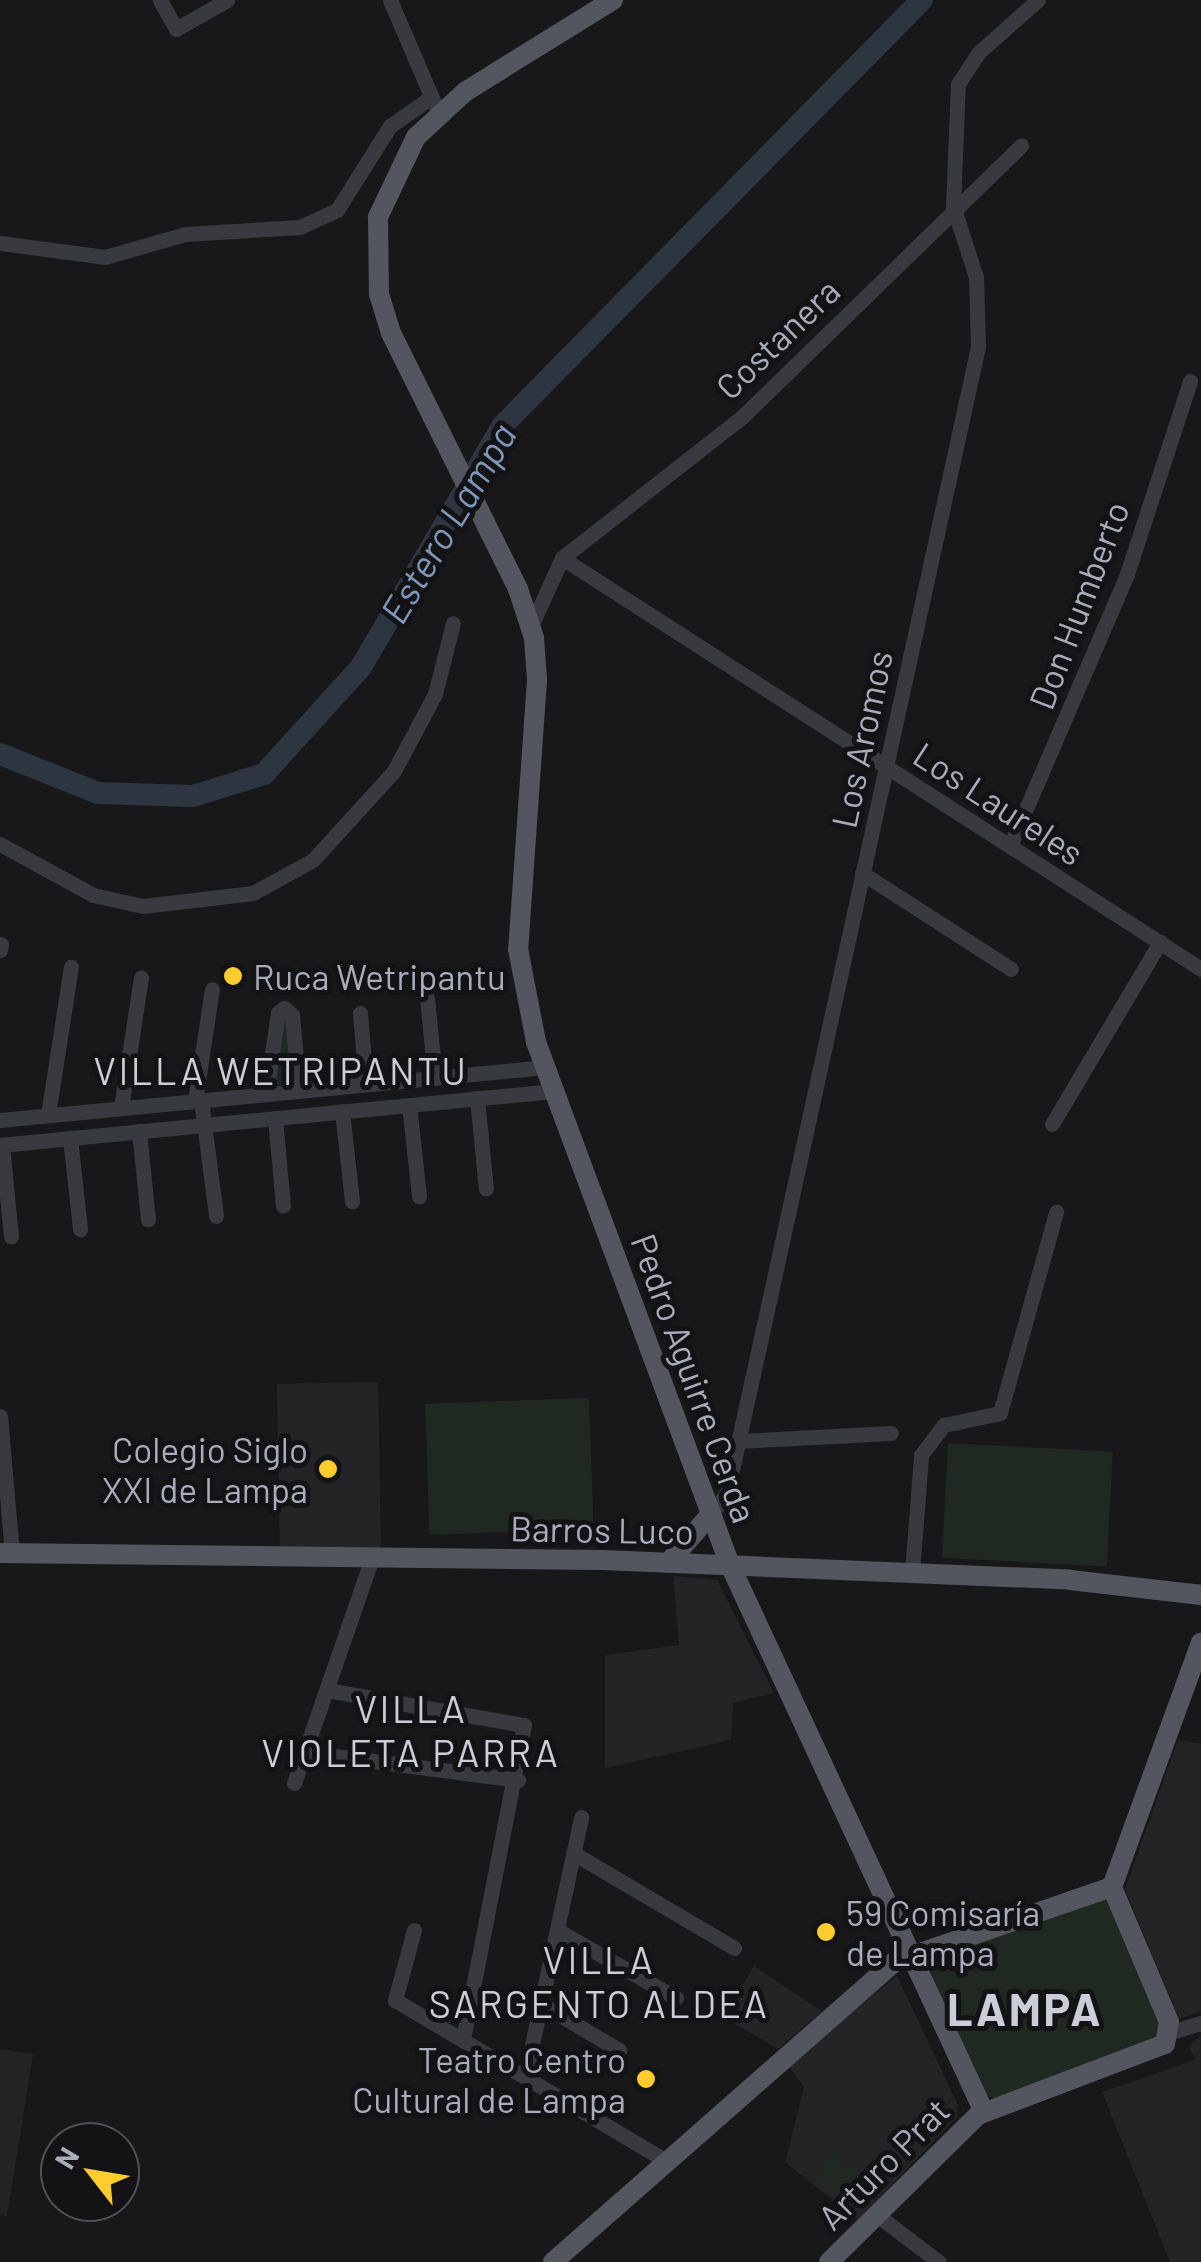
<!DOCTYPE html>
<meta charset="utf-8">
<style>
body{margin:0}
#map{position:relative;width:1201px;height:2262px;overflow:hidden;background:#18181a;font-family:Barlow,sans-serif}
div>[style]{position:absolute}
.built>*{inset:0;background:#242427;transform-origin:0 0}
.green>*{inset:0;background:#1f2922;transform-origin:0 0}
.river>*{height:22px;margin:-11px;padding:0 11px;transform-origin:11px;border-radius:11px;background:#2d3540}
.minor>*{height:15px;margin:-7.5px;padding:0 7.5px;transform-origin:7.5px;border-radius:7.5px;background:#393940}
.major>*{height:20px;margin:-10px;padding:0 10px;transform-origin:10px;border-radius:10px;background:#54565f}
.dots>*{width:28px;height:28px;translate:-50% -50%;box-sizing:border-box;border:5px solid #131315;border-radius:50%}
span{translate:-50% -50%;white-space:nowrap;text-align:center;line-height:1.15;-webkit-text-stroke:10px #131315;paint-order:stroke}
.street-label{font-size:35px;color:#a9adbb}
.poi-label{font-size:35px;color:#a9adbb}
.left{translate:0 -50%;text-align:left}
.right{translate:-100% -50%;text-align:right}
.water-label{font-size:38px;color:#7f97b8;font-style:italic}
.neighbourhood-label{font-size:38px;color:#cbcdd7;letter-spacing:2.5px}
.district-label{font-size:45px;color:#cbcdd7;font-weight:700;letter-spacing:2.5px}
.north{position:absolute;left:40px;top:2122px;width:100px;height:100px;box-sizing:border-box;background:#131315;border:2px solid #4f5157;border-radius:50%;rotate:301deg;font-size:28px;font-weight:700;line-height:40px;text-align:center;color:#a9adbb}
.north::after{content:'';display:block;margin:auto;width:35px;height:45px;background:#fecd2d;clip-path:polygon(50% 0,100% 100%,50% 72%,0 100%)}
</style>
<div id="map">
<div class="built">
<div style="left:378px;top:1382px;width:167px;height:101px;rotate:89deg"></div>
<div style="clip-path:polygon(673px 1576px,717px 1580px,774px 1693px,733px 1703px,731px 1740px,605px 1768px,605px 1655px,679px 1645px)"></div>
<div style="clip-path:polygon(1178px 1740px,1201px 1744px,1201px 2012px,1179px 2019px,1125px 1889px)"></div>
<div style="clip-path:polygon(754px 1966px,822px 2011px,778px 2049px,723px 2017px)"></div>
<div style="clip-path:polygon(897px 1976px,957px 2103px,957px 2117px,858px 2220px,785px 2162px,804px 2087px,788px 2065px)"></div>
<div style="clip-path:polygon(1201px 2035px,1201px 2262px,1170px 2262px,1102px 2092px,1195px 2060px,1189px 2046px)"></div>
<div style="clip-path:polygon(0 2049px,33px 2054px,7px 2216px,0 2215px)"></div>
</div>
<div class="green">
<div style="clip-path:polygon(288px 1016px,293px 1084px,271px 1086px,281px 1018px)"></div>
<div style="left:589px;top:1398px;width:131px;height:164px;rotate:88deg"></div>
<div style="left:948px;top:1443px;width:165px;height:115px;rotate:3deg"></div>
<div style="clip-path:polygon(1103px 1896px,1112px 1899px,1163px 2036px,995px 2099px,985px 2095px,927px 1963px)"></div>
<div style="left:834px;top:2154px;width:45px;height:28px;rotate:41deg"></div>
</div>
<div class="river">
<div style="left:0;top:754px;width:105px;rotate:21.7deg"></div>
<div style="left:98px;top:793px;width:95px;rotate:1.8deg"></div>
<div style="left:193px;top:796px;width:74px;rotate:-17.2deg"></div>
<div style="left:264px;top:774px;width:144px;rotate:-47.8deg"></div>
<div style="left:361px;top:667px;width:281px;rotate:-59.6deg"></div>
<div style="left:503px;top:425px;width:597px;rotate:-45.41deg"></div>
</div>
<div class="minor">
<div style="left:160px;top:0;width:33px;rotate:61deg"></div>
<div style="left:176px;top:29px;width:59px;rotate:-29.6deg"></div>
<div style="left:390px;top:0;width:114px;rotate:66.8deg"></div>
<div style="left:0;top:243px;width:106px;rotate:7.6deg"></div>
<div style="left:105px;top:257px;width:83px;rotate:-16deg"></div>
<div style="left:185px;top:234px;width:115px;rotate:-3.5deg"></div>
<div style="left:300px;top:227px;width:41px;rotate:-24.7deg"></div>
<div style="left:337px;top:210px;width:99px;rotate:-57.8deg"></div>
<div style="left:390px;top:126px;width:49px;rotate:-35deg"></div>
<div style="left:562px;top:558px;width:760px;rotate:32.75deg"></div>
<div style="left:531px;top:626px;width:75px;rotate:-65.5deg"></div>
<div style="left:562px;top:558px;width:230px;rotate:-38.1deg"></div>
<div style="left:743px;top:416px;width:388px;rotate:-44.2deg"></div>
<div style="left:0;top:844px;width:106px;rotate:28.7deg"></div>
<div style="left:93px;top:895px;width:51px;rotate:12.4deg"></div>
<div style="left:143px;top:906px;width:111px;rotate:-6.7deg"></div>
<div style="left:253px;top:893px;width:68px;rotate:-28.8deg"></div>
<div style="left:313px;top:860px;width:120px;rotate:-47.7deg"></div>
<div style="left:394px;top:771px;width:87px;rotate:-62deg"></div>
<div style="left:435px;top:694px;width:73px;rotate:-75.8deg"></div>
<div style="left:1010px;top:846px;width:296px;rotate:-66.7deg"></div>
<div style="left:1127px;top:574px;width:203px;rotate:-71.9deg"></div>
<div style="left:862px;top:873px;width:177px;rotate:32.8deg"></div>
<div style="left:0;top:950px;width:6px;rotate:-81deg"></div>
<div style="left:427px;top:998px;width:80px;rotate:84.3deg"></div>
<div style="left:360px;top:1013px;width:71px;rotate:85.2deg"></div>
<div style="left:266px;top:1094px;width:82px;rotate:-81.6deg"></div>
<div style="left:278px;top:1013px;width:8px;rotate:-40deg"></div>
<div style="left:284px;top:1008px;width:11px;rotate:41deg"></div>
<div style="left:292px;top:1015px;width:76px;rotate:84.7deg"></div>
<div style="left:477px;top:1098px;width:91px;rotate:84.4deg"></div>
<div style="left:201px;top:1100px;width:117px;rotate:82.6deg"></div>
<div style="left:195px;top:1101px;width:113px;rotate:-81.4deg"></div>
<div style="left:409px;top:1105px;width:92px;rotate:83.7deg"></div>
<div style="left:121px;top:1108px;width:132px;rotate:-81.3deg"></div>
<div style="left:342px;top:1111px;width:91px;rotate:83.7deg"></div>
<div style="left:48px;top:1115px;width:150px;rotate:-81.2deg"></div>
<div style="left:275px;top:1118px;width:88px;rotate:84.8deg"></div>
<div style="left:0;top:1120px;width:548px;rotate:-5.55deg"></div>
<div style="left:1052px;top:1124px;width:212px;rotate:-59.3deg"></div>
<div style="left:139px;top:1131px;width:89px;rotate:84.2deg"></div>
<div style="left:70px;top:1138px;width:92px;rotate:83.7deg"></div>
<div style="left:0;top:1145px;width:557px;rotate:-5.57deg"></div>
<div style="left:2px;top:1145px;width:92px;rotate:84.4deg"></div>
<div style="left:0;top:1416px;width:138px;rotate:85deg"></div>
<div style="left:738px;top:1441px;width:153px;rotate:-3deg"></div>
<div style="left:711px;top:1514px;width:26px;rotate:-53deg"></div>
<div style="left:727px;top:1493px;width:1173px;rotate:-77.65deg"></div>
<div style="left:978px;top:347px;width:70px;rotate:-91.6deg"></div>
<div style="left:976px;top:277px;width:75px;rotate:-107.9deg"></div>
<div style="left:953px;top:206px;width:122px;rotate:-87.7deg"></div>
<div style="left:958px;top:84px;width:37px;rotate:-57deg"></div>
<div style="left:978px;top:53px;width:80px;rotate:-41.5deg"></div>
<div style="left:912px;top:1573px;width:118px;rotate:-85.6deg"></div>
<div style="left:921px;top:1455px;width:38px;rotate:-53deg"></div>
<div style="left:944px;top:1425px;width:57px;rotate:-12.1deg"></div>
<div style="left:1000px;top:1413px;width:209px;rotate:-74.4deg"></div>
<div style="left:327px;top:1690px;width:200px;rotate:10.1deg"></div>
<div style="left:524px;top:1725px;width:321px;rotate:101deg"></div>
<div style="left:305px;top:1752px;width:215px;rotate:7.5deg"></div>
<div style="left:294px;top:1783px;width:238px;rotate:-70.9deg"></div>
<div style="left:573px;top:1853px;width:187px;rotate:30.5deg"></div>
<div style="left:414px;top:1930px;width:73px;rotate:105.2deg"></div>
<div style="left:395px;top:2000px;width:314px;rotate:30.7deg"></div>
<div style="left:557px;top:1930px;width:137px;rotate:29.7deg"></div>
<div style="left:541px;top:2004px;width:91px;rotate:30.5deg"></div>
<div style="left:1171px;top:2032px;width:31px;rotate:-17deg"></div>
<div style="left:525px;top:2077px;width:266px;rotate:-77.8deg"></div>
<div style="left:877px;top:2215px;width:78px;rotate:37.2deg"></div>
</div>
<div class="major">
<div style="left:613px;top:0;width:173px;rotate:148.2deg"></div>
<div style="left:466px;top:91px;width:68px;rotate:137.4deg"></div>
<div style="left:416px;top:137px;width:89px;rotate:115.4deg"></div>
<div style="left:378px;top:217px;width:77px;rotate:89.3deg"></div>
<div style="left:379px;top:294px;width:41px;rotate:72.9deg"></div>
<div style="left:391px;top:333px;width:286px;rotate:63.6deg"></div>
<div style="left:518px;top:589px;width:52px;rotate:71.9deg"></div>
<div style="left:534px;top:638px;width:42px;rotate:85.9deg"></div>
<div style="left:537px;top:680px;width:270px;rotate:94deg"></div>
<div style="left:518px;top:949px;width:95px;rotate:79deg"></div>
<div style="left:536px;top:1042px;width:558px;rotate:69.65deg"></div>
<div style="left:730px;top:1565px;width:603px;rotate:65.09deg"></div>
<div style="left:0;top:1553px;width:602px;rotate:0.67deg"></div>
<div style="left:602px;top:1560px;width:468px;rotate:2.4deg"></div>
<div style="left:1070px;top:1580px;width:132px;rotate:6.5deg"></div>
<div style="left:668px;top:1563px;width:65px;rotate:-48.7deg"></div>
<div style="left:1112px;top:1887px;width:260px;rotate:-70deg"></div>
<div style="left:553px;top:2262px;width:454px;rotate:-41.3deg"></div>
<div style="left:894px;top:1962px;width:231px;rotate:-19deg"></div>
<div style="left:829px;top:2262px;width:209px;rotate:-44.6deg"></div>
<div style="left:978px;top:2115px;width:200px;rotate:-20.8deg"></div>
<div style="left:1165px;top:2044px;width:22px;rotate:-80deg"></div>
<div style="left:1169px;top:2022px;width:147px;rotate:-112.9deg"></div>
</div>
<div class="dots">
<div style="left:233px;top:976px;background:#fecd2d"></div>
<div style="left:328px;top:1469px;background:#fecd2d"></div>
<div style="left:826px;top:1932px;background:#fecd2d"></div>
<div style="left:646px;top:2079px;background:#fecd2d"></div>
</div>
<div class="street-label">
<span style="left:777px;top:338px;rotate:-44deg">Costanera</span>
<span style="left:1078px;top:605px;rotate:-69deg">Don Humberto</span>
<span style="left:861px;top:739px;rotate:-78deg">Los Aromos</span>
<span style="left:999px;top:803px;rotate:33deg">Los Laureles</span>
<span style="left:695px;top:1378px;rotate:70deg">Pedro Aguirre Cerda</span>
<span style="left:602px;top:1529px;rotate:1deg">Barros Luco</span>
<span style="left:883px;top:2163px;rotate:-45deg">Arturo Prat</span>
</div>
<div class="poi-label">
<span class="left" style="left:253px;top:976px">Ruca Wetripantu</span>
<span class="right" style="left:308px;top:1469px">Colegio Siglo<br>XXI de Lampa</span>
<span class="left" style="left:846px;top:1932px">59 Comisaría<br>de Lampa</span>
<span class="right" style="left:626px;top:2079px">Teatro Centro<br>Cultural de Lampa</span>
</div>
<div class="water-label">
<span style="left:448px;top:523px;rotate:-59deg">Estero Lampa</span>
</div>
<div class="neighbourhood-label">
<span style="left:281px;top:1071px">VILLA WETRIPANTU</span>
<span style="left:411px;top:1731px">VILLA<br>VIOLETA PARRA</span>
<span style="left:599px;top:1982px">VILLA<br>SARGENTO ALDEA</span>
</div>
<div class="district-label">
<span style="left:1025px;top:2009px">LAMPA</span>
</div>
<div class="north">N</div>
</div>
